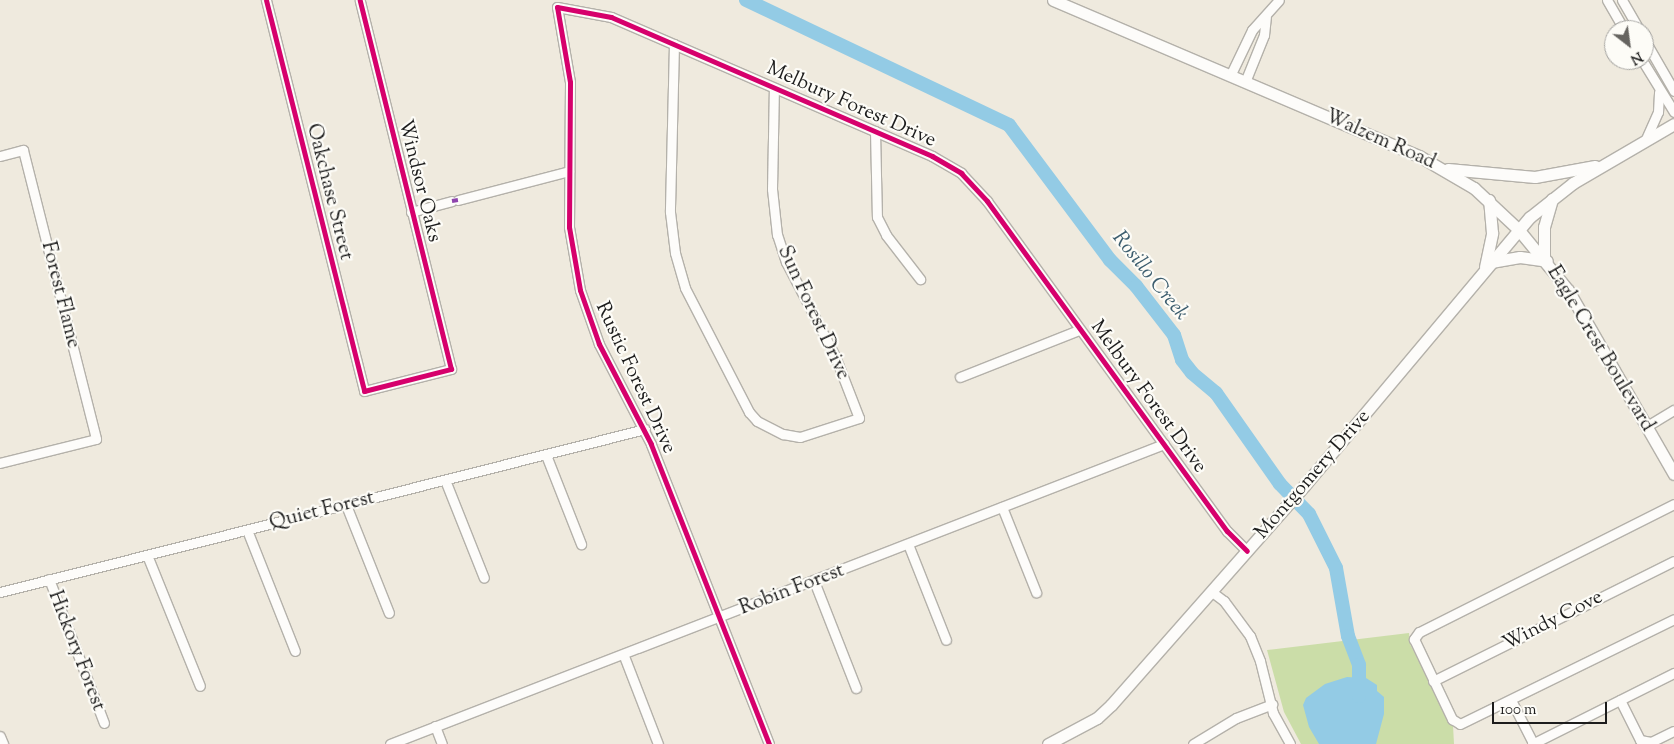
<!DOCTYPE html>
<style>
body{margin:0}
#map{position:relative;width:1674px;height:744px;overflow:hidden;background:#efeade;font-family:"Sorts Mill Goudy",serif}
div>[style]{position:absolute}
.green>*{inset:0;background:#cbdda8}
.water>*{inset:0;background:#93cbe5}
.river>*{height:14px;margin:-7px;padding:0 7px;transform-origin:7px;border-radius:7px;background:#93cbe5}
.roads{filter:drop-shadow(1px 0 #b4b1aa) drop-shadow(-1px 0 #b4b1aa) drop-shadow(0 1px #b4b1aa) drop-shadow(0 -1px #b4b1aa)}
.minor>*{height:9px;margin:-4.5px;padding:0 4.5px;transform-origin:4.5px;border-radius:4.5px;background:#fdfcfa}
.tertiary>*{height:10px;margin:-5px;padding:0 5px;transform-origin:5px;border-radius:5px;background:#fdfcfa}
.secondary>*{height:11px;margin:-5.5px;padding:0 5.5px;transform-origin:5.5px;border-radius:5.5px;background:#fdfcfa}
.quiet>*{height:4px;margin-top:-2px;transform-origin:0;background:repeating-linear-gradient(90deg,#8e44ad 0 8px,transparent 0 12px)}
.cycleway>*{height:5px;margin:-2.5px;padding:0 2.5px;transform-origin:2.5px;border-radius:2.5px;background:#d6006c}
span{translate:-50% -50%;white-space:nowrap;text-align:center;line-height:1.15;-webkit-text-stroke:4.5px #fdfcf7;paint-order:stroke}
.street-label{font-size:20px;color:#1c1c1c}
.water-label{font-size:21px;color:#3c5d6e;font-style:italic}
.north{position:absolute;left:1604px;top:20px;width:50px;height:50px;box-sizing:border-box;background:#fdfcf7;border:1px solid #a3a29f;border-radius:50%;rotate:150deg;font-size:14px;font-weight:700;line-height:20px;text-align:center;color:#1c1c1c}
.north::after{content:'';display:block;margin:auto;width:18px;height:22px;background:#666460;clip-path:polygon(50% 0,100% 100%,50% 72%,0 100%)}
.scale{position:absolute;left:1492px;top:702px;width:115px;height:22px;box-sizing:border-box;border:2px solid #1c1c1c;border-top:0;padding-left:6px;font-size:15px;line-height:18px;white-space:nowrap;color:#1c1c1c;-webkit-text-stroke:4px #fdfcf7;paint-order:stroke}
</style>
<div id="map">
<div class="green">
<div style="clip-path:polygon(1409px 633px,1410px 644px,1453px 725px,1454px 744px,1301px 744px,1284px 712px,1267px 650px)"></div>
</div>
<div class="water">
<div style="clip-path:polygon(1347px 677px,1366px 678px,1377px 685px,1377px 691px,1384px 697px,1384px 714px,1376px 744px,1319px 744px,1309px 727px,1303px 705px,1306px 698px,1325px 684px)"></div>
</div>
<div class="river">
<div style="left:746px;top:0;width:291px;rotate:25.4deg"></div>
<div style="left:1009px;top:125px;width:169px;rotate:53.2deg"></div>
<div style="left:1110px;top:260px;width:37px;rotate:45deg"></div>
<div style="left:1136px;top:286px;width:62px;rotate:52.2deg"></div>
<div style="left:1174px;top:335px;width:26px;rotate:72deg"></div>
<div style="left:1182px;top:360px;width:16px;rotate:52deg"></div>
<div style="left:1192px;top:373px;width:31px;rotate:40deg"></div>
<div style="left:1216px;top:393px;width:111px;rotate:54.9deg"></div>
<div style="left:1280px;top:484px;width:42px;rotate:46deg"></div>
<div style="left:1309px;top:514px;width:60px;rotate:63.4deg"></div>
<div style="left:1336px;top:568px;width:69px;rotate:80deg"></div>
<div style="left:1348px;top:636px;width:31px;rotate:69deg"></div>
<div style="left:1359px;top:665px;width:31px;rotate:90deg"></div>
</div>
<div class="roads">
<div class="minor">
<div style="left:266px;top:0;width:403px;rotate:75.9deg"></div>
<div style="left:364px;top:391px;width:90px;rotate:-14.2deg"></div>
<div style="left:451px;top:369px;width:380px;rotate:-103.9deg"></div>
<div style="left:1607px;top:0;width:34px;rotate:60deg"></div>
<div style="left:1622px;top:0;width:34px;rotate:60deg"></div>
<div style="left:1644px;top:39px;width:60px;rotate:60deg"></div>
<div style="left:674px;top:44px;width:168px;rotate:91.4deg"></div>
<div style="left:670px;top:212px;width:41px;rotate:83deg"></div>
<div style="left:675px;top:253px;width:36px;rotate:74deg"></div>
<div style="left:685px;top:288px;width:140px;rotate:62.7deg"></div>
<div style="left:749px;top:412px;width:12px;rotate:48deg"></div>
<div style="left:757px;top:421px;width:29px;rotate:27deg"></div>
<div style="left:783px;top:434px;width:17px;rotate:10deg"></div>
<div style="left:800px;top:437px;width:62px;rotate:-17.9deg"></div>
<div style="left:859px;top:418px;width:66px;rotate:-111.2deg"></div>
<div style="left:835px;top:356px;width:106px;rotate:-117.5deg"></div>
<div style="left:786px;top:262px;width:28px;rotate:-108deg"></div>
<div style="left:777px;top:235px;width:46px;rotate:-96.2deg"></div>
<div style="left:772px;top:189px;width:101px;rotate:-88.9deg"></div>
<div style="left:1642px;top:60px;width:61px;rotate:58.4deg"></div>
<div style="left:1230px;top:76px;width:51px;rotate:-64.4deg"></div>
<div style="left:1252px;top:30px;width:40px;rotate:-48deg"></div>
<div style="left:1245px;top:82px;width:51px;rotate:-68deg"></div>
<div style="left:1264px;top:35px;width:18px;rotate:-84deg"></div>
<div style="left:875px;top:131px;width:86px;rotate:88.7deg"></div>
<div style="left:877px;top:217px;width:20px;rotate:63deg"></div>
<div style="left:886px;top:235px;width:56px;rotate:52.3deg"></div>
<div style="left:1645px;top:141px;width:32px;rotate:-66deg"></div>
<div style="left:1658px;top:112px;width:20px;rotate:-87deg"></div>
<div style="left:0;top:156px;width:24px;rotate:-15deg"></div>
<div style="left:23px;top:150px;width:298px;rotate:75.8deg"></div>
<div style="left:96px;top:439px;width:99px;rotate:166deg"></div>
<div style="left:458px;top:200px;width:115px;rotate:-14.6deg"></div>
<div style="left:411px;top:212px;width:42px;rotate:-15deg"></div>
<div style="left:960px;top:377px;width:128px;rotate:-21.6deg"></div>
<div style="left:1647px;top:426px;width:31px;rotate:-31deg"></div>
<div style="left:546px;top:455px;width:96px;rotate:68.5deg"></div>
<div style="left:445px;top:480px;width:105px;rotate:68.3deg"></div>
<div style="left:1674px;top:504px;width:285px;rotate:153.3deg"></div>
<div style="left:1419px;top:632px;width:9px;rotate:126deg"></div>
<div style="left:1414px;top:639px;width:89px;rotate:64.6deg"></div>
<div style="left:1452px;top:719px;width:9px;rotate:32deg"></div>
<div style="left:1460px;top:724px;width:238px;rotate:-26.1deg"></div>
<div style="left:346px;top:505px;width:116px;rotate:68.3deg"></div>
<div style="left:1002px;top:507px;width:92px;rotate:68.2deg"></div>
<div style="left:247px;top:530px;width:130px;rotate:68.4deg"></div>
<div style="left:908px;top:544px;width:103px;rotate:68.4deg"></div>
<div style="left:147px;top:555px;width:141px;rotate:68deg"></div>
<div style="left:49px;top:579px;width:154px;rotate:69.1deg"></div>
<div style="left:814px;top:581px;width:115px;rotate:68.6deg"></div>
<div style="left:0;top:592px;width:665px;rotate:-14.18deg"></div>
<div style="left:1212px;top:592px;width:15px;rotate:37deg"></div>
<div style="left:1224px;top:601px;width:44px;rotate:53.4deg"></div>
<div style="left:1250px;top:636px;width:27px;rotate:68deg"></div>
<div style="left:1260px;top:661px;width:54px;rotate:76deg"></div>
<div style="left:1273px;top:713px;width:35px;rotate:61deg"></div>
<div style="left:624px;top:656px;width:94px;rotate:68.9deg"></div>
<div style="left:1433px;top:681px;width:269px;rotate:-26.5deg"></div>
<div style="left:1511px;top:700px;width:48px;rotate:62.9deg"></div>
<div style="left:1620px;top:700px;width:45px;rotate:63.4deg"></div>
<div style="left:1640px;top:740px;width:11px;rotate:10deg"></div>
<div style="left:1651px;top:742px;width:25px;rotate:-26deg"></div>
<div style="left:435px;top:726px;width:19px;rotate:69deg"></div>
<div style="left:390px;top:744px;width:830px;rotate:-21.19deg"></div>
<div style="left:769px;top:744px;width:322px;rotate:-111.5deg"></div>
<div style="left:651px;top:444px;width:113px;rotate:-117.5deg"></div>
<div style="left:599px;top:344px;width:57px;rotate:-109.4deg"></div>
<div style="left:580px;top:290px;width:64px;rotate:-99.9deg"></div>
<div style="left:569px;top:227px;width:145px;rotate:-89.6deg"></div>
<div style="left:570px;top:82px;width:76px;rotate:-99.8deg"></div>
<div style="left:557px;top:7px;width:55px;rotate:10.5deg"></div>
<div style="left:611px;top:17px;width:350px;rotate:23.4deg"></div>
<div style="left:932px;top:156px;width:34px;rotate:30deg"></div>
<div style="left:961px;top:173px;width:38px;rotate:47deg"></div>
<div style="left:987px;top:201px;width:408px;rotate:54deg"></div>
<div style="left:1227px;top:531px;width:28px;rotate:45deg"></div>
<div style="left:1193px;top:744px;width:50px;rotate:-31.2deg"></div>
<div style="left:1236px;top:718px;width:39px;rotate:-21deg"></div>
<div style="left:1532px;top:744px;width:159px;rotate:-26.6deg"></div>
</div>
<div class="tertiary">
<div style="left:0;top:737px;width:8px;rotate:67deg"></div>
</div>
<div class="secondary">
<div style="left:1053px;top:0;width:398px;rotate:23.1deg"></div>
<div style="left:1419px;top:156px;width:64px;rotate:30.2deg"></div>
<div style="left:1474px;top:188px;width:60px;rotate:43deg"></div>
<div style="left:1518px;top:229px;width:79px;rotate:50.7deg"></div>
<div style="left:1568px;top:290px;width:212px;rotate:60.1deg"></div>
<div style="left:1448px;top:169px;width:87px;rotate:5.3deg"></div>
<div style="left:1535px;top:177px;width:61px;rotate:-10.4deg"></div>
<div style="left:1544px;top:258px;width:31px;rotate:-90deg"></div>
<div style="left:1544px;top:227px;width:29px;rotate:-74deg"></div>
<div style="left:1491px;top:262px;width:29px;rotate:-10deg"></div>
<div style="left:1520px;top:257px;width:27px;rotate:8deg"></div>
<div style="left:1485px;top:267px;width:35px;rotate:-78deg"></div>
<div style="left:1492px;top:233px;width:33px;rotate:-95deg"></div>
<div style="left:1048px;top:744px;width:55px;rotate:-28deg"></div>
<div style="left:1097px;top:718px;width:19px;rotate:-43deg"></div>
<div style="left:1111px;top:705px;width:292px;rotate:-48.6deg"></div>
<div style="left:1304px;top:486px;width:351px;rotate:-50deg"></div>
<div style="left:1530px;top:217px;width:55px;rotate:-38.3deg"></div>
<div style="left:1573px;top:183px;width:117px;rotate:-30.3deg"></div>
</div>
</div>
<div class="quiet">
<div style="left:452px;top:201px;width:6px;rotate:-9deg"></div>
</div>
<div class="cycleway">
<div style="left:266px;top:0;width:403px;rotate:75.9deg"></div>
<div style="left:364px;top:391px;width:90px;rotate:-14.2deg"></div>
<div style="left:451px;top:369px;width:380px;rotate:-103.9deg"></div>
<div style="left:769px;top:744px;width:322px;rotate:-111.5deg"></div>
<div style="left:651px;top:444px;width:113px;rotate:-117.5deg"></div>
<div style="left:599px;top:344px;width:57px;rotate:-109.4deg"></div>
<div style="left:580px;top:290px;width:64px;rotate:-99.9deg"></div>
<div style="left:569px;top:227px;width:145px;rotate:-89.6deg"></div>
<div style="left:570px;top:82px;width:76px;rotate:-99.8deg"></div>
<div style="left:557px;top:7px;width:55px;rotate:10.5deg"></div>
<div style="left:611px;top:17px;width:350px;rotate:23.4deg"></div>
<div style="left:932px;top:156px;width:34px;rotate:30deg"></div>
<div style="left:961px;top:173px;width:38px;rotate:47deg"></div>
<div style="left:987px;top:201px;width:408px;rotate:54deg"></div>
<div style="left:1227px;top:531px;width:28px;rotate:45deg"></div>
</div>
<div class="street-label">
<span style="left:851px;top:105px;rotate:24deg">Melbury Forest Drive</span>
<span style="left:1380px;top:140px;rotate:24deg">Walzem Road</span>
<span style="left:419px;top:181px;rotate:76deg">Windsor Oaks</span>
<span style="left:329px;top:192px;rotate:76deg">Oakchase Street</span>
<span style="left:60px;top:295px;rotate:76deg">Forest Flame</span>
<span style="left:813px;top:313px;rotate:65deg">Sun Forest Drive</span>
<span style="left:1600px;top:349px;rotate:59deg">Eagle Crest Boulevard</span>
<span style="left:635px;top:378px;rotate:65deg">Rustic Forest Drive</span>
<span style="left:1148px;top:397px;rotate:54deg">Melbury Forest Drive</span>
<span style="left:1313px;top:475px;rotate:-49deg">Montgomery Drive</span>
<span style="left:322px;top:511px;rotate:-14deg">Quiet Forest</span>
<span style="left:792px;top:590px;rotate:-21deg">Robin Forest</span>
<span style="left:1553px;top:621px;rotate:-27deg">Windy Cove</span>
<span style="left:76px;top:651px;rotate:69deg">Hickory Forest</span>
</div>
<div class="water-label">
<span style="left:1150px;top:276px;rotate:51deg">Rosillo Creek</span>
</div>
<div class="north">N</div>
<div class="scale">100 m</div>
</div>
